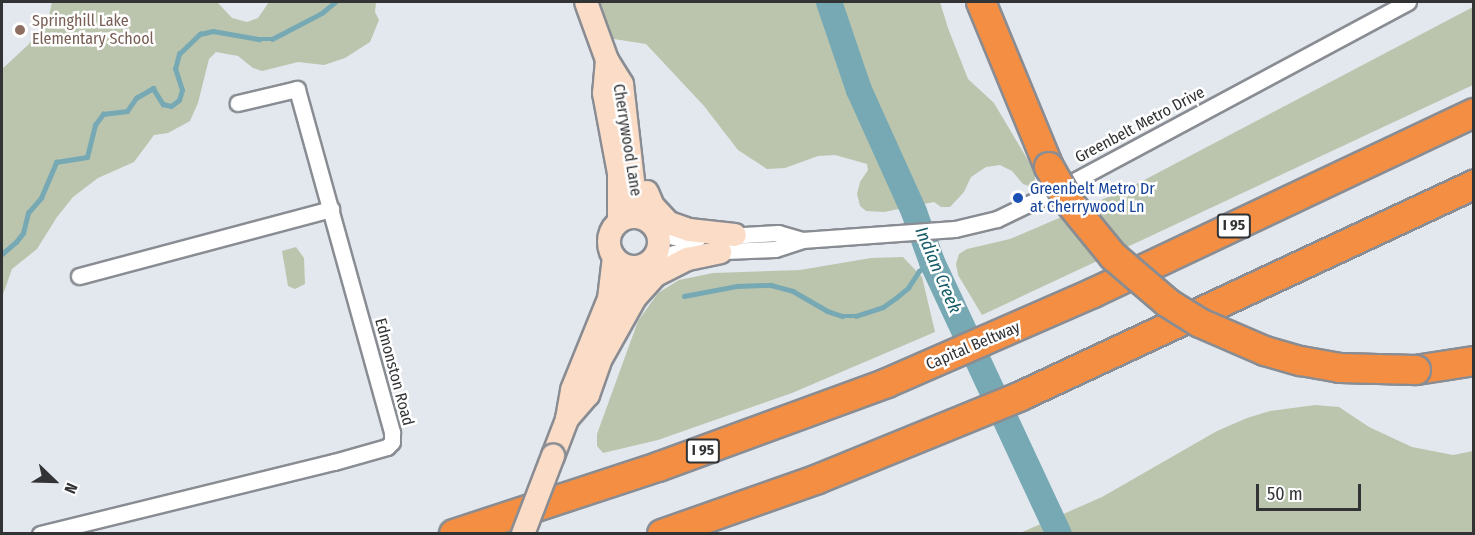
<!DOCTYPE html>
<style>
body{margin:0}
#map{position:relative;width:1475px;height:535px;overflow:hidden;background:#e3e7ee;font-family:"Fira Sans Condensed",sans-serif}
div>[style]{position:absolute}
.green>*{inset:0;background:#bbc5ad}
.stream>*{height:4.5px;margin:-2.25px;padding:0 2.25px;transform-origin:2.25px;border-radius:2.25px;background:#77a9b4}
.river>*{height:26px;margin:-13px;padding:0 13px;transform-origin:13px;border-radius:13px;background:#77a9b4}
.roads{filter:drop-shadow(2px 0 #898d93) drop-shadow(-2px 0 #898d93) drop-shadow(0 2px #898d93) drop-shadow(0 -2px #898d93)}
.street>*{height:15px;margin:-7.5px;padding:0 7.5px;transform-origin:7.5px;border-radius:7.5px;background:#fff}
.secondary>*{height:22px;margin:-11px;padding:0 11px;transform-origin:11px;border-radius:11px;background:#fbddc7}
.secondary>.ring{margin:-11px;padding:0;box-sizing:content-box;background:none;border:22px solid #fbddc7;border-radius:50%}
.highway>*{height:28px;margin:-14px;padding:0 14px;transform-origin:14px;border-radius:14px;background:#f38e43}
.bridges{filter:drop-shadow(2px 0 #898d93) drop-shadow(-2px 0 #898d93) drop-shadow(0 2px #898d93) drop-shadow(0 -2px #898d93)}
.secondary-bridge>*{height:22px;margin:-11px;padding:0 11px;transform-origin:11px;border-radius:11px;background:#fbddc7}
.highway-bridge>*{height:28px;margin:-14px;padding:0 14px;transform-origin:14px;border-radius:14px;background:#f38e43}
.dots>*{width:16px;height:16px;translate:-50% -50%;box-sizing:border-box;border:3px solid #fff;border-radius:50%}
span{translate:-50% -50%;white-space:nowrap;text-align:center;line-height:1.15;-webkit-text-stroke:5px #fff;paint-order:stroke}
.shield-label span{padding:2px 4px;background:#fff;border:2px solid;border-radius:4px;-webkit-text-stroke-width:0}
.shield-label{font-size:15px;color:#313335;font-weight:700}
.education-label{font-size:16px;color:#785e54}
.left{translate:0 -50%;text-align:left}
.street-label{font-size:16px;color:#313335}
.transit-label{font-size:16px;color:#164399}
.water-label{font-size:18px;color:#155b68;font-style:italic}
.frame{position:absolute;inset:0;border:3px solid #313335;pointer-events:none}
.north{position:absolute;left:24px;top:451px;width:60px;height:60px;-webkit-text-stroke:4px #fff;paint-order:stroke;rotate:113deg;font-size:16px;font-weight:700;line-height:24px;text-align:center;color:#313335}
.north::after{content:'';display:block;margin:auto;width:21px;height:27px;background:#313335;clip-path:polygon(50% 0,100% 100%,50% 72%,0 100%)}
.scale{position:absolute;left:1256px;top:484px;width:105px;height:27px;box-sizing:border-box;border:3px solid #313335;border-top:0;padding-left:8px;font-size:18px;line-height:21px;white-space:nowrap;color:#313335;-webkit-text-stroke:4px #fff;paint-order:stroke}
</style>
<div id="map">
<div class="green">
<div style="clip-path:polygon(52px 2px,217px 2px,232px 18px,247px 22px,258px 18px,269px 2px,376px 2px,375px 12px,379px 20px,370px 42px,345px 58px,324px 65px,298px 62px,262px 71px,253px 68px,238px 56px,216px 52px,209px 59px,198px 103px,190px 121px,168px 133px,154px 135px,134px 162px,98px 178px,73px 197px,57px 217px,37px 249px,12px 269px,2px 297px,2px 69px,28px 45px,49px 16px)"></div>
<div style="clip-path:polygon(586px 2px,940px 2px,948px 28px,968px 79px,994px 103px,1035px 172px,1035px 182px,1029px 186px,1023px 184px,1012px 171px,1000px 165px,986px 167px,971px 177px,964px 192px,950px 207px,941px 207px,934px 202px,884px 212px,866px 211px,860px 206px,857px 194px,860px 182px,868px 170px,867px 164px,835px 155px,818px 156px,785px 168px,767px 169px,738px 150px,704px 106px,646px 44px,601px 37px)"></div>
<div style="clip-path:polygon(1473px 7px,1473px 85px,982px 315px,958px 275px,956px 264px,959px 254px,967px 249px,1010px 239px,1129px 188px)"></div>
<div style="clip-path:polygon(296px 247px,304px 258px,305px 284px,295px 289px,288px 286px,282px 251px)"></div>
<div style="clip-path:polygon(903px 257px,922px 277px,935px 332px,792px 393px,658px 440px,603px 453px,597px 446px,597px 434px,638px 321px,658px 293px,679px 280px,713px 273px,800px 270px,871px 258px)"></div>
<div style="clip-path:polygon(1315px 405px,1339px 407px,1369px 427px,1412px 447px,1453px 455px,1473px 451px,1473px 533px,1020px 533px,1102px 497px,1217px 431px,1247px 418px,1270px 411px)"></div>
</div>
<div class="stream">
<div style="left:2px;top:254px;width:18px;rotate:-41deg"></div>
<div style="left:16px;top:242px;width:11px;rotate:-52deg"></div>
<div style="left:23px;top:233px;width:21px;rotate:-76deg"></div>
<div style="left:28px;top:213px;width:20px;rotate:-49deg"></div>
<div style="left:41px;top:198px;width:39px;rotate:-67deg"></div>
<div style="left:56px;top:162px;width:31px;rotate:-9deg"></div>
<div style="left:87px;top:157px;width:33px;rotate:-76deg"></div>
<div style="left:95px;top:125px;width:14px;rotate:-54deg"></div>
<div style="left:103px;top:114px;width:24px;rotate:-7deg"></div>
<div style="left:127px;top:111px;width:16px;rotate:-55deg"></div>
<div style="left:136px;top:98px;width:20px;rotate:-30deg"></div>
<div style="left:153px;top:88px;width:19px;rotate:58deg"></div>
<div style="left:163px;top:104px;width:8px;rotate:14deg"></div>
<div style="left:171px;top:106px;width:10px;rotate:-37deg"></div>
<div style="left:179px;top:100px;width:10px;rotate:-73deg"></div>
<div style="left:182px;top:90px;width:22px;rotate:-108deg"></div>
<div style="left:175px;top:69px;width:16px;rotate:-75deg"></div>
<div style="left:179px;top:54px;width:29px;rotate:-44deg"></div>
<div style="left:200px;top:34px;width:13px;rotate:-13deg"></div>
<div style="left:213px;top:31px;width:47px;rotate:9.9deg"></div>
<div style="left:259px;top:39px;width:13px"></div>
<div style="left:272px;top:39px;width:56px;rotate:-27.5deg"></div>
<div style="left:322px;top:13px;width:17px;rotate:-40deg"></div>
<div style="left:684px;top:296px;width:54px;rotate:-10.7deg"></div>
<div style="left:737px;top:286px;width:34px;rotate:-2deg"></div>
<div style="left:771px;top:285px;width:23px;rotate:15deg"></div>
<div style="left:793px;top:291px;width:39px;rotate:30deg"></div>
<div style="left:827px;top:311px;width:16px;rotate:18deg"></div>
<div style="left:842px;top:316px;width:14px"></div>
<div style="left:856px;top:316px;width:28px;rotate:-18deg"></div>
<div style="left:883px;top:307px;width:16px;rotate:-35deg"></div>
<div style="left:896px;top:298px;width:16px;rotate:-40deg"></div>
<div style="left:908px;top:288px;width:20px;rotate:-57deg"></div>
<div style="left:919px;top:271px;width:16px;rotate:-35deg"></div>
</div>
<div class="river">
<div style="left:829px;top:2px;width:93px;rotate:71.2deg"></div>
<div style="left:859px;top:90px;width:134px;rotate:65.7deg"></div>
<div style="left:914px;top:212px;width:53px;rotate:70.2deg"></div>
<div style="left:932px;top:262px;width:300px;rotate:65deg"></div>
</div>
<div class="roads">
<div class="street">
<div style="left:658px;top:232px;width:24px;rotate:17deg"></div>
<div style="left:681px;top:239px;width:17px;rotate:-3deg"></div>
<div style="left:727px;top:236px;width:51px;rotate:-3.4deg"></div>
<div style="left:778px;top:233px;width:25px;rotate:16deg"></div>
<div style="left:654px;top:258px;width:21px;rotate:-14deg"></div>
<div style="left:674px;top:253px;width:101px;rotate:-2.3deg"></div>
<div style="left:775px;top:249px;width:28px;rotate:-18deg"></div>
<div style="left:802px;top:240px;width:153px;rotate:-4.1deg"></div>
<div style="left:955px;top:229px;width:43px;rotate:-13.4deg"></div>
<div style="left:997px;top:219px;width:69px;rotate:-25.8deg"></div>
<div style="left:1059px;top:189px;width:396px;rotate:-28.2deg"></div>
<div style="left:79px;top:276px;width:261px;rotate:-14.9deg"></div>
<div style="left:40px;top:534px;width:303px;rotate:-13.8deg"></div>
<div style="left:334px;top:462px;width:55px;rotate:-15.8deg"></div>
<div style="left:387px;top:447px;width:7px;rotate:-45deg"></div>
<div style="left:392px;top:442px;width:10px;rotate:-90deg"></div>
<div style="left:392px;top:432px;width:356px;rotate:-105.5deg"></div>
<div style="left:297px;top:89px;width:61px;rotate:166.7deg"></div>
</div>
<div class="secondary">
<div style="left:586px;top:2px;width:62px;rotate:70.1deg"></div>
<div style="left:607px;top:60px;width:28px;rotate:58deg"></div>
<div style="left:622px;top:84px;width:107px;rotate:83.5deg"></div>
<div style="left:634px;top:190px;width:33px;rotate:65deg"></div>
<div style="left:607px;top:60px;width:33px;rotate:95deg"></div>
<div style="left:604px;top:93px;width:81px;rotate:79.4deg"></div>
<div style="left:619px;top:173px;width:48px;rotate:90deg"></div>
<div style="left:647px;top:192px;width:15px;rotate:67deg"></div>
<div style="left:653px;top:206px;width:23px;rotate:47deg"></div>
<div style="left:669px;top:223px;width:21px;rotate:19deg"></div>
<div style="left:689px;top:230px;width:46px;rotate:6.2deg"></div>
<div class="ring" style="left:609px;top:217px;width:28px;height:28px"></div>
<div style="left:616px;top:309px;width:28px;rotate:-67deg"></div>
<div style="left:627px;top:283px;width:20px;rotate:-53deg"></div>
<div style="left:602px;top:357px;width:68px;rotate:-60.8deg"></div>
<div style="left:635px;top:298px;width:31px;rotate:-48deg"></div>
<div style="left:656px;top:275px;width:36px;rotate:-27deg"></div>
<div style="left:688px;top:259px;width:33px;rotate:-12deg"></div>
<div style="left:567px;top:419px;width:32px;rotate:-49deg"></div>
<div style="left:588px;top:395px;width:54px;rotate:-70.6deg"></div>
<div style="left:553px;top:456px;width:40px;rotate:-69deg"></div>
<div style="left:567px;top:419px;width:29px;rotate:-80deg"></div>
<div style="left:572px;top:390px;width:98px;rotate:-67.9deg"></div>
<div style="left:609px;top:299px;width:42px;rotate:-83.2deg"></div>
</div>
<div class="highway">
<div style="left:981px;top:2px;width:178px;rotate:67.6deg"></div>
<div style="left:1416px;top:370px;width:59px;rotate:-8.8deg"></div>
<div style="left:454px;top:534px;width:215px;rotate:-18.2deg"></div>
<div style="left:658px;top:467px;width:244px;rotate:-20.1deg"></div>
<div style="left:887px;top:383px;width:225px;rotate:-23.6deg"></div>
<div style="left:1093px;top:293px;width:421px;rotate:-25.3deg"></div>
<div style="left:662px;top:534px;width:165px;rotate:-19.4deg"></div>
<div style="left:818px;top:479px;width:219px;rotate:-22.2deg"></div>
<div style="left:1021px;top:396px;width:500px;rotate:-25deg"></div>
</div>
</div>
<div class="bridges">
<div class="secondary-bridge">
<div style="left:523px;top:534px;width:84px;rotate:-69deg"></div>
</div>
<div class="highway-bridge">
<div style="left:1049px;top:167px;width:40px;rotate:60.3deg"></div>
<div style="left:1069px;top:202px;width:70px;rotate:50.8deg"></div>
<div style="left:1113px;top:256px;width:72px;rotate:40.5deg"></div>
<div style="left:1168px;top:303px;width:38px;rotate:32deg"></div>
<div style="left:1200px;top:323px;width:71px;rotate:23.3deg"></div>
<div style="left:1265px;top:351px;width:37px;rotate:16deg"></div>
<div style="left:1301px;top:361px;width:40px;rotate:10deg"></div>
<div style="left:1340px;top:368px;width:76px;rotate:1.5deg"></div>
</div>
</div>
<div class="dots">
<div style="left:20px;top:30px;background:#8d6e63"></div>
<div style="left:1018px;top:198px;background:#1a4fb4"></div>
</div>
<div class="shield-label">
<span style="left:1234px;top:226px">I 95</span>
<span style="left:703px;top:451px">I 95</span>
</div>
<div class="education-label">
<span class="left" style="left:32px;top:30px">Springhill Lake<br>Elementary School</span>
</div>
<div class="street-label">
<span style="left:1140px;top:125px;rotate:-28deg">Greenbelt Metro Drive</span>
<span style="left:627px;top:140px;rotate:81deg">Cherrywood Lane</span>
<span style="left:973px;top:346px;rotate:-23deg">Capital Beltway</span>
<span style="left:394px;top:372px;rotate:75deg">Edmonston Road</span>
</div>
<div class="transit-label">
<span class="left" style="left:1030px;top:198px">Greenbelt Metro Dr<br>at Cherrywood Ln</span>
</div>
<div class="water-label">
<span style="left:938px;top:270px;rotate:67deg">Indian Creek</span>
</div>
<div class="frame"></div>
<div class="north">N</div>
<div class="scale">50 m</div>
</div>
